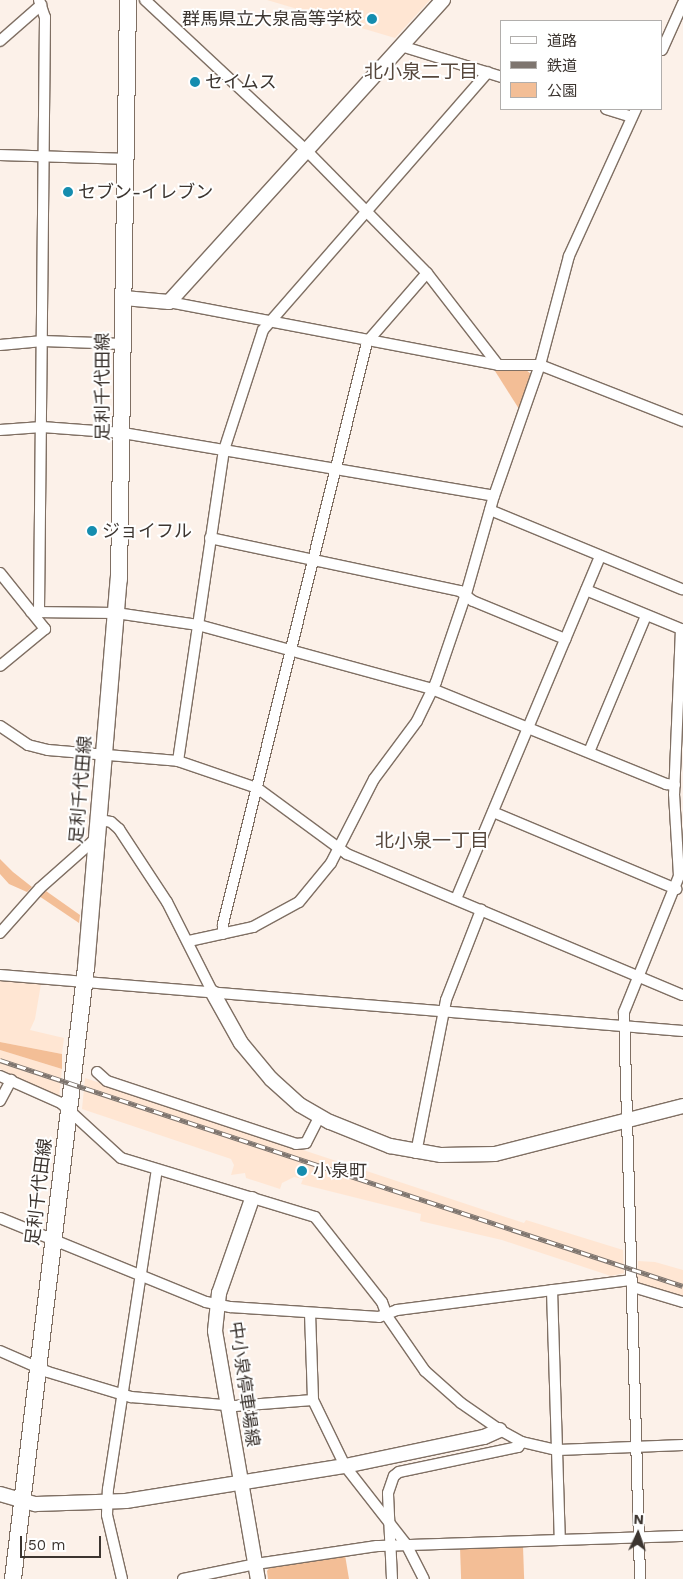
<!DOCTYPE html>
<meta charset="utf-8">
<style>
body{margin:0}
#map{position:relative;width:683px;height:1579px;overflow:hidden;background:#fcf1e9;font-family:"Work Sans","Noto Sans JP",sans-serif}
div>[style]{position:absolute}
.built>*{inset:0;background:#ffe6d3}
.green>*{inset:0;background:#f3be96;transform-origin:0 0}
.roads{filter:drop-shadow(1px 0 #7f6f63) drop-shadow(-1px 0 #7f6f63) drop-shadow(0 1px #7f6f63) drop-shadow(0 -1px #7f6f63)}
.street>*{height:10px;margin:-5px;padding:0 5px;transform-origin:5px;border-radius:5px;background:#fff}
.secondary>*{height:14px;margin:-7px;padding:0 7px;transform-origin:7px;border-radius:7px;background:#fff}
.primary>*{height:16px;margin:-8px;padding:0 8px;transform-origin:8px;border-radius:8px;background:#fff}
.rail>*{height:5px;margin-top:-2.5px;transform-origin:0;background:repeating-linear-gradient(90deg,#fff 0 9px,#7e756f 0 18px);box-sizing:border-box;border-block:1px solid #7e756f}
.dots>*{width:14px;height:14px;translate:-50% -50%;box-sizing:border-box;border:2px solid #fff;border-radius:50%}
span{translate:-50% -50%;white-space:nowrap;text-align:center;line-height:1.15;-webkit-text-stroke:4px #fff;paint-order:stroke}
.poi-label{font-size:18px;color:#3c3530}
.right{translate:-100% -50%;text-align:right}
.left{translate:0 -50%;text-align:left}
.street-label{font-size:18px;color:#3c3530}
.neighbourhood-label{font-size:19px;color:#56473c}
.legend{position:absolute;left:500px;top:20px;width:162px;height:90px;box-sizing:border-box;background:#fff;border:1px solid #b1aeac;margin:0;padding:6px 9px;list-style:none;font-size:15px;color:#3c3530}
.legend li{display:flex;align-items:center;gap:10px;height:25px}
.legend b{width:25px;border:1px solid #b1aeac}
.north{position:absolute;left:613px;top:1509px;width:50px;height:50px;-webkit-text-stroke:4px #fff;paint-order:stroke;rotate:3deg;font-size:14px;font-weight:700;line-height:20px;text-align:center;color:#3c3530}
.north::after{content:'';display:block;margin:auto;width:18px;height:22px;background:#3c3530;clip-path:polygon(50% 0,100% 100%,50% 72%,0 100%)}
.scale{position:absolute;left:20px;top:1536px;width:81px;height:22px;box-sizing:border-box;border:2px solid #3c3530;border-top:0;padding-left:6px;font-size:15px;line-height:18px;white-space:nowrap;color:#3c3530;-webkit-text-stroke:4px #fff;paint-order:stroke}
</style>
<div id="map">
<div class="built">
<div style="clip-path:polygon(267px 0,430px 0,395px 38px)"></div>
<div style="clip-path:polygon(0 980px,41px 984px,35px 1019px,30px 1030px,64px 1038px,62px 1054px,0 1042px)"></div>
<div style="clip-path:polygon(0 1050px,62px 1069px,59px 1097px,0 1069px)"></div>
<div style="clip-path:polygon(85px 1078px,524px 1223px,526px 1220px,623px 1250px,624px 1273px,611px 1276px,502px 1240px,420px 1221px,421px 1214px,301px 1184px,303px 1179px,294px 1177px,282px 1183px,280px 1189px,246px 1178px,245px 1173px,231px 1175px,234px 1165px,231px 1159px,82px 1109px)"></div>
<div style="clip-path:polygon(638px 1261px,655px 1262px,683px 1270px,683px 1298px,637px 1283px)"></div>
</div>
<div class="green">
<div style="clip-path:polygon(526px 370px,531px 374px,519px 409px,495px 371px)"></div>
<div style="clip-path:polygon(0 859px,13px 872px,32px 887px,27px 892px,9px 884px,0 874px)"></div>
<div style="clip-path:polygon(46px 891px,80px 915px,79px 923px,39px 896px)"></div>
<div style="clip-path:polygon(0 1042px,62px 1054px,62px 1069px,0 1050px)"></div>
<div style="left:523px;top:1546px;width:33px;height:63px;rotate:88deg"></div>
<div style="clip-path:polygon(345px 1555px,349px 1579px,268px 1579px,267px 1571px,271px 1566px)"></div>
</div>
<div class="roads">
<div class="street">
<div style="left:39px;top:0;width:18px;rotate:71deg"></div>
<div style="left:45px;top:17px;width:594px;rotate:90.58deg"></div>
<div style="left:145px;top:0;width:221px;rotate:43deg"></div>
<div style="left:307px;top:151px;width:171px;rotate:45.5deg"></div>
<div style="left:427px;top:273px;width:116px;rotate:52.3deg"></div>
<div style="left:0;top:41px;width:55px;rotate:-41.3deg"></div>
<div style="left:401px;top:46px;width:106px;rotate:17.1deg"></div>
<div style="left:662px;top:50px;width:51px;rotate:-65.9deg"></div>
<div style="left:606px;top:109px;width:27px;rotate:17deg"></div>
<div style="left:0;top:155px;width:126px;rotate:1.8deg"></div>
<div style="left:169px;top:302px;width:335px;rotate:10.8deg"></div>
<div style="left:498px;top:365px;width:42px"></div>
<div style="left:540px;top:365px;width:154px;rotate:21.4deg"></div>
<div style="left:0;top:345px;width:43px;rotate:-5.3deg"></div>
<div style="left:43px;top:341px;width:80px;rotate:2.1deg"></div>
<div style="left:0;top:430px;width:42px;rotate:-4.1deg"></div>
<div style="left:42px;top:427px;width:81px;rotate:4.2deg"></div>
<div style="left:123px;top:433px;width:376px;rotate:9.6deg"></div>
<div style="left:490px;top:510px;width:208px;rotate:22.4deg"></div>
<div style="left:210px;top:538px;width:256px;rotate:12deg"></div>
<div style="left:460px;top:591px;width:16px;rotate:38deg"></div>
<div style="left:473px;top:601px;width:100px;rotate:22.4deg"></div>
<div style="left:0;top:573px;width:72px;rotate:51.2deg"></div>
<div style="left:45px;top:629px;width:58px;rotate:140.6deg"></div>
<div style="left:586px;top:590px;width:103px;rotate:22.3deg"></div>
<div style="left:681px;top:629px;width:165px;rotate:92.4deg"></div>
<div style="left:674px;top:794px;width:82px;rotate:86.5deg"></div>
<div style="left:679px;top:876px;width:147px;rotate:112deg"></div>
<div style="left:624px;top:1012px;width:567px;rotate:88.38deg"></div>
<div style="left:31px;top:612px;width:85px;rotate:0.7deg"></div>
<div style="left:116px;top:613px;width:83px;rotate:8.3deg"></div>
<div style="left:198px;top:625px;width:243px;rotate:15.3deg"></div>
<div style="left:432px;top:689px;width:253px;rotate:22.1deg"></div>
<div style="left:666px;top:784px;width:9px;rotate:6deg"></div>
<div style="left:0;top:726px;width:34px;rotate:34deg"></div>
<div style="left:28px;top:745px;width:21px;rotate:14deg"></div>
<div style="left:48px;top:750px;width:130px;rotate:4.8deg"></div>
<div style="left:178px;top:761px;width:83px;rotate:18.9deg"></div>
<div style="left:257px;top:788px;width:112px;rotate:36.3deg"></div>
<div style="left:347px;top:854px;width:364px;rotate:22.8deg"></div>
<div style="left:589px;top:752px;width:147px;rotate:-67.3deg"></div>
<div style="left:178px;top:761px;width:314px;rotate:-81.6deg"></div>
<div style="left:224px;top:450px;width:126px;rotate:-72deg"></div>
<div style="left:263px;top:330px;width:342px;rotate:-48.9deg"></div>
<div style="left:493px;top:812px;width:199px;rotate:22.8deg"></div>
<div style="left:100px;top:820px;width:11px;rotate:10deg"></div>
<div style="left:111px;top:822px;width:11px;rotate:41deg"></div>
<div style="left:119px;top:829px;width:87px;rotate:56.7deg"></div>
<div style="left:167px;top:902px;width:102px;rotate:63.2deg"></div>
<div style="left:456px;top:899px;width:372px;rotate:-67.2deg"></div>
<div style="left:0;top:933px;width:60px;rotate:-48.4deg"></div>
<div style="left:40px;top:888px;width:69px;rotate:-41.5deg"></div>
<div style="left:92px;top:842px;width:6px;rotate:-9deg"></div>
<div style="left:223px;top:934px;width:10px;rotate:-90deg"></div>
<div style="left:223px;top:924px;width:600px;rotate:-76.1deg"></div>
<div style="left:367px;top:342px;width:91px;rotate:-49deg"></div>
<div style="left:189px;top:941px;width:66px;rotate:-12.3deg"></div>
<div style="left:253px;top:927px;width:52px;rotate:-28.5deg"></div>
<div style="left:299px;top:902px;width:50px;rotate:-50.6deg"></div>
<div style="left:331px;top:863px;width:94px;rotate:-62.9deg"></div>
<div style="left:374px;top:779px;width:72px;rotate:-53.4deg"></div>
<div style="left:417px;top:721px;width:43px;rotate:-64deg"></div>
<div style="left:436px;top:682px;width:93px;rotate:-71.2deg"></div>
<div style="left:466px;top:594px;width:102px;rotate:-74.1deg"></div>
<div style="left:494px;top:496px;width:139px;rotate:-70.7deg"></div>
<div style="left:540px;top:365px;width:113px;rotate:-75.1deg"></div>
<div style="left:569px;top:256px;width:162px;rotate:-65.5deg"></div>
<div style="left:0;top:975px;width:685px;rotate:4.69deg"></div>
<div style="left:97px;top:1072px;width:13px;rotate:42deg"></div>
<div style="left:107px;top:1081px;width:199px;rotate:18.4deg"></div>
<div style="left:296px;top:1144px;width:10px;rotate:-6deg"></div>
<div style="left:306px;top:1143px;width:30px;rotate:-63deg"></div>
<div style="left:0;top:1076px;width:67px;rotate:23.9deg"></div>
<div style="left:61px;top:1103px;width:81px;rotate:42.5deg"></div>
<div style="left:121px;top:1158px;width:203px;rotate:16.9deg"></div>
<div style="left:315px;top:1217px;width:108px;rotate:51.8deg"></div>
<div style="left:382px;top:1302px;width:15px;rotate:70deg"></div>
<div style="left:387px;top:1316px;width:67px;rotate:55.4deg"></div>
<div style="left:425px;top:1371px;width:48px;rotate:41.6deg"></div>
<div style="left:461px;top:1403px;width:47px;rotate:34.7deg"></div>
<div style="left:500px;top:1430px;width:25px;rotate:29deg"></div>
<div style="left:522px;top:1442px;width:37px;rotate:13deg"></div>
<div style="left:558px;top:1450px;width:125px;rotate:-2.3deg"></div>
<div style="left:0;top:1101px;width:24px;rotate:-62deg"></div>
<div style="left:416px;top:1153px;width:156px;rotate:-78.9deg"></div>
<div style="left:446px;top:1000px;width:97px;rotate:-68.7deg"></div>
<div style="left:0;top:1218px;width:222px;rotate:22.2deg"></div>
<div style="left:206px;top:1302px;width:25px;rotate:12deg"></div>
<div style="left:230px;top:1307px;width:149px;rotate:3.8deg"></div>
<div style="left:379px;top:1317px;width:19px;rotate:-21deg"></div>
<div style="left:397px;top:1310px;width:237px;rotate:-7.3deg"></div>
<div style="left:633px;top:1287px;width:52px;rotate:16.7deg"></div>
<div style="left:552px;top:1290px;width:250px;rotate:88.2deg"></div>
<div style="left:310px;top:1313px;width:87px;rotate:88deg"></div>
<div style="left:313px;top:1400px;width:73px;rotate:64.1deg"></div>
<div style="left:345px;top:1466px;width:99px;rotate:52deg"></div>
<div style="left:406px;top:1544px;width:39px;rotate:63deg"></div>
<div style="left:0;top:1351px;width:52px;rotate:23.6deg"></div>
<div style="left:48px;top:1372px;width:87px;rotate:16.8deg"></div>
<div style="left:131px;top:1397px;width:104px;rotate:4.9deg"></div>
<div style="left:235px;top:1406px;width:78px;rotate:-4.4deg"></div>
<div style="left:122px;top:1579px;width:66px;rotate:-103.2deg"></div>
<div style="left:107px;top:1515px;width:26px;rotate:-88deg"></div>
<div style="left:108px;top:1489px;width:323px;rotate:-81.3deg"></div>
<div style="left:183px;top:1579px;width:75px;rotate:-11.6deg"></div>
<div style="left:256px;top:1564px;width:122px;rotate:-8.5deg"></div>
<div style="left:377px;top:1546px;width:306px;rotate:-1.9deg"></div>
<div style="left:392px;top:1579px;width:86px;rotate:-92.7deg"></div>
<div style="left:388px;top:1493px;width:18px;rotate:-71deg"></div>
<div style="left:394px;top:1476px;width:6px;rotate:-39deg"></div>
<div style="left:399px;top:1472px;width:122px;rotate:-11.9deg"></div>
<div style="left:518px;top:1447px;width:6px;rotate:-51deg"></div>
</div>
<div class="secondary">
<div style="left:124px;top:298px;width:45px;rotate:5.1deg"></div>
<div style="left:169px;top:302px;width:408px;rotate:-47.8deg"></div>
<div style="left:213px;top:993px;width:57px;rotate:60.8deg"></div>
<div style="left:241px;top:1043px;width:47px;rotate:50.2deg"></div>
<div style="left:271px;top:1079px;width:39px;rotate:42deg"></div>
<div style="left:300px;top:1105px;width:34px;rotate:30deg"></div>
<div style="left:330px;top:1122px;width:65px;rotate:21.8deg"></div>
<div style="left:390px;top:1146px;width:52px;rotate:10deg"></div>
<div style="left:441px;top:1155px;width:54px;rotate:-1.1deg"></div>
<div style="left:495px;top:1154px;width:194px;rotate:-14.3deg"></div>
<div style="left:252px;top:1199px;width:100px;rotate:109.3deg"></div>
<div style="left:219px;top:1293px;width:38px;rotate:96deg"></div>
<div style="left:215px;top:1331px;width:252px;rotate:80.2deg"></div>
<div style="left:0;top:1494px;width:37px;rotate:16deg"></div>
<div style="left:36px;top:1504px;width:90px;rotate:-1.9deg"></div>
<div style="left:126px;top:1501px;width:222px;rotate:-9.1deg"></div>
<div style="left:345px;top:1466px;width:142px;rotate:-11.8deg"></div>
<div style="left:484px;top:1437px;width:17px;rotate:-24deg"></div>
</div>
<div class="primary">
<div style="left:13px;top:1579px;width:615px;rotate:-83.19deg"></div>
<div style="left:86px;top:968px;width:390px;rotate:-85.2deg"></div>
<div style="left:119px;top:579px;width:579px;rotate:-89.11deg"></div>
</div>
</div>
<div class="rail">
<div style="left:0;top:1060px;width:719px;rotate:18.31deg"></div>
</div>
<div class="dots">
<div style="left:372px;top:19px;background:#158daf"></div>
<div style="left:195px;top:82px;background:#158daf"></div>
<div style="left:68px;top:192px;background:#158daf"></div>
<div style="left:92px;top:531px;background:#158daf"></div>
<div style="left:302px;top:1171px;background:#158daf"></div>
</div>
<div class="poi-label">
<span class="right" style="left:362px;top:19px">群馬県立大泉高等学校</span>
<span class="left" style="left:205px;top:82px">セイムス</span>
<span class="left" style="left:78px;top:192px">セブン-イレブン</span>
<span class="left" style="left:102px;top:531px">ジョイフル</span>
<span class="left" style="left:313px;top:1171px">小泉町</span>
</div>
<div class="street-label">
<span style="left:103px;top:387px;rotate:-90deg">足利千代田線</span>
<span style="left:81px;top:790px;rotate:-85deg">足利千代田線</span>
<span style="left:39px;top:1192px;rotate:-83deg">足利千代田線</span>
<span style="left:244px;top:1384px;rotate:82deg">中小泉停車場線</span>
</div>
<div class="neighbourhood-label">
<span style="left:421px;top:72px">北小泉二丁目</span>
<span style="left:432px;top:841px">北小泉一丁目</span>
</div>
<ul class="legend">
<li><b style="height:6px;background:#fff"></b>道路</li>
<li><b style="height:6px;background:#7e756f"></b>鉄道</li>
<li><b style="height:14px;background:#f3be96"></b>公園</li>
</ul>
<div class="north">N</div>
<div class="scale">50 m</div>
</div>
